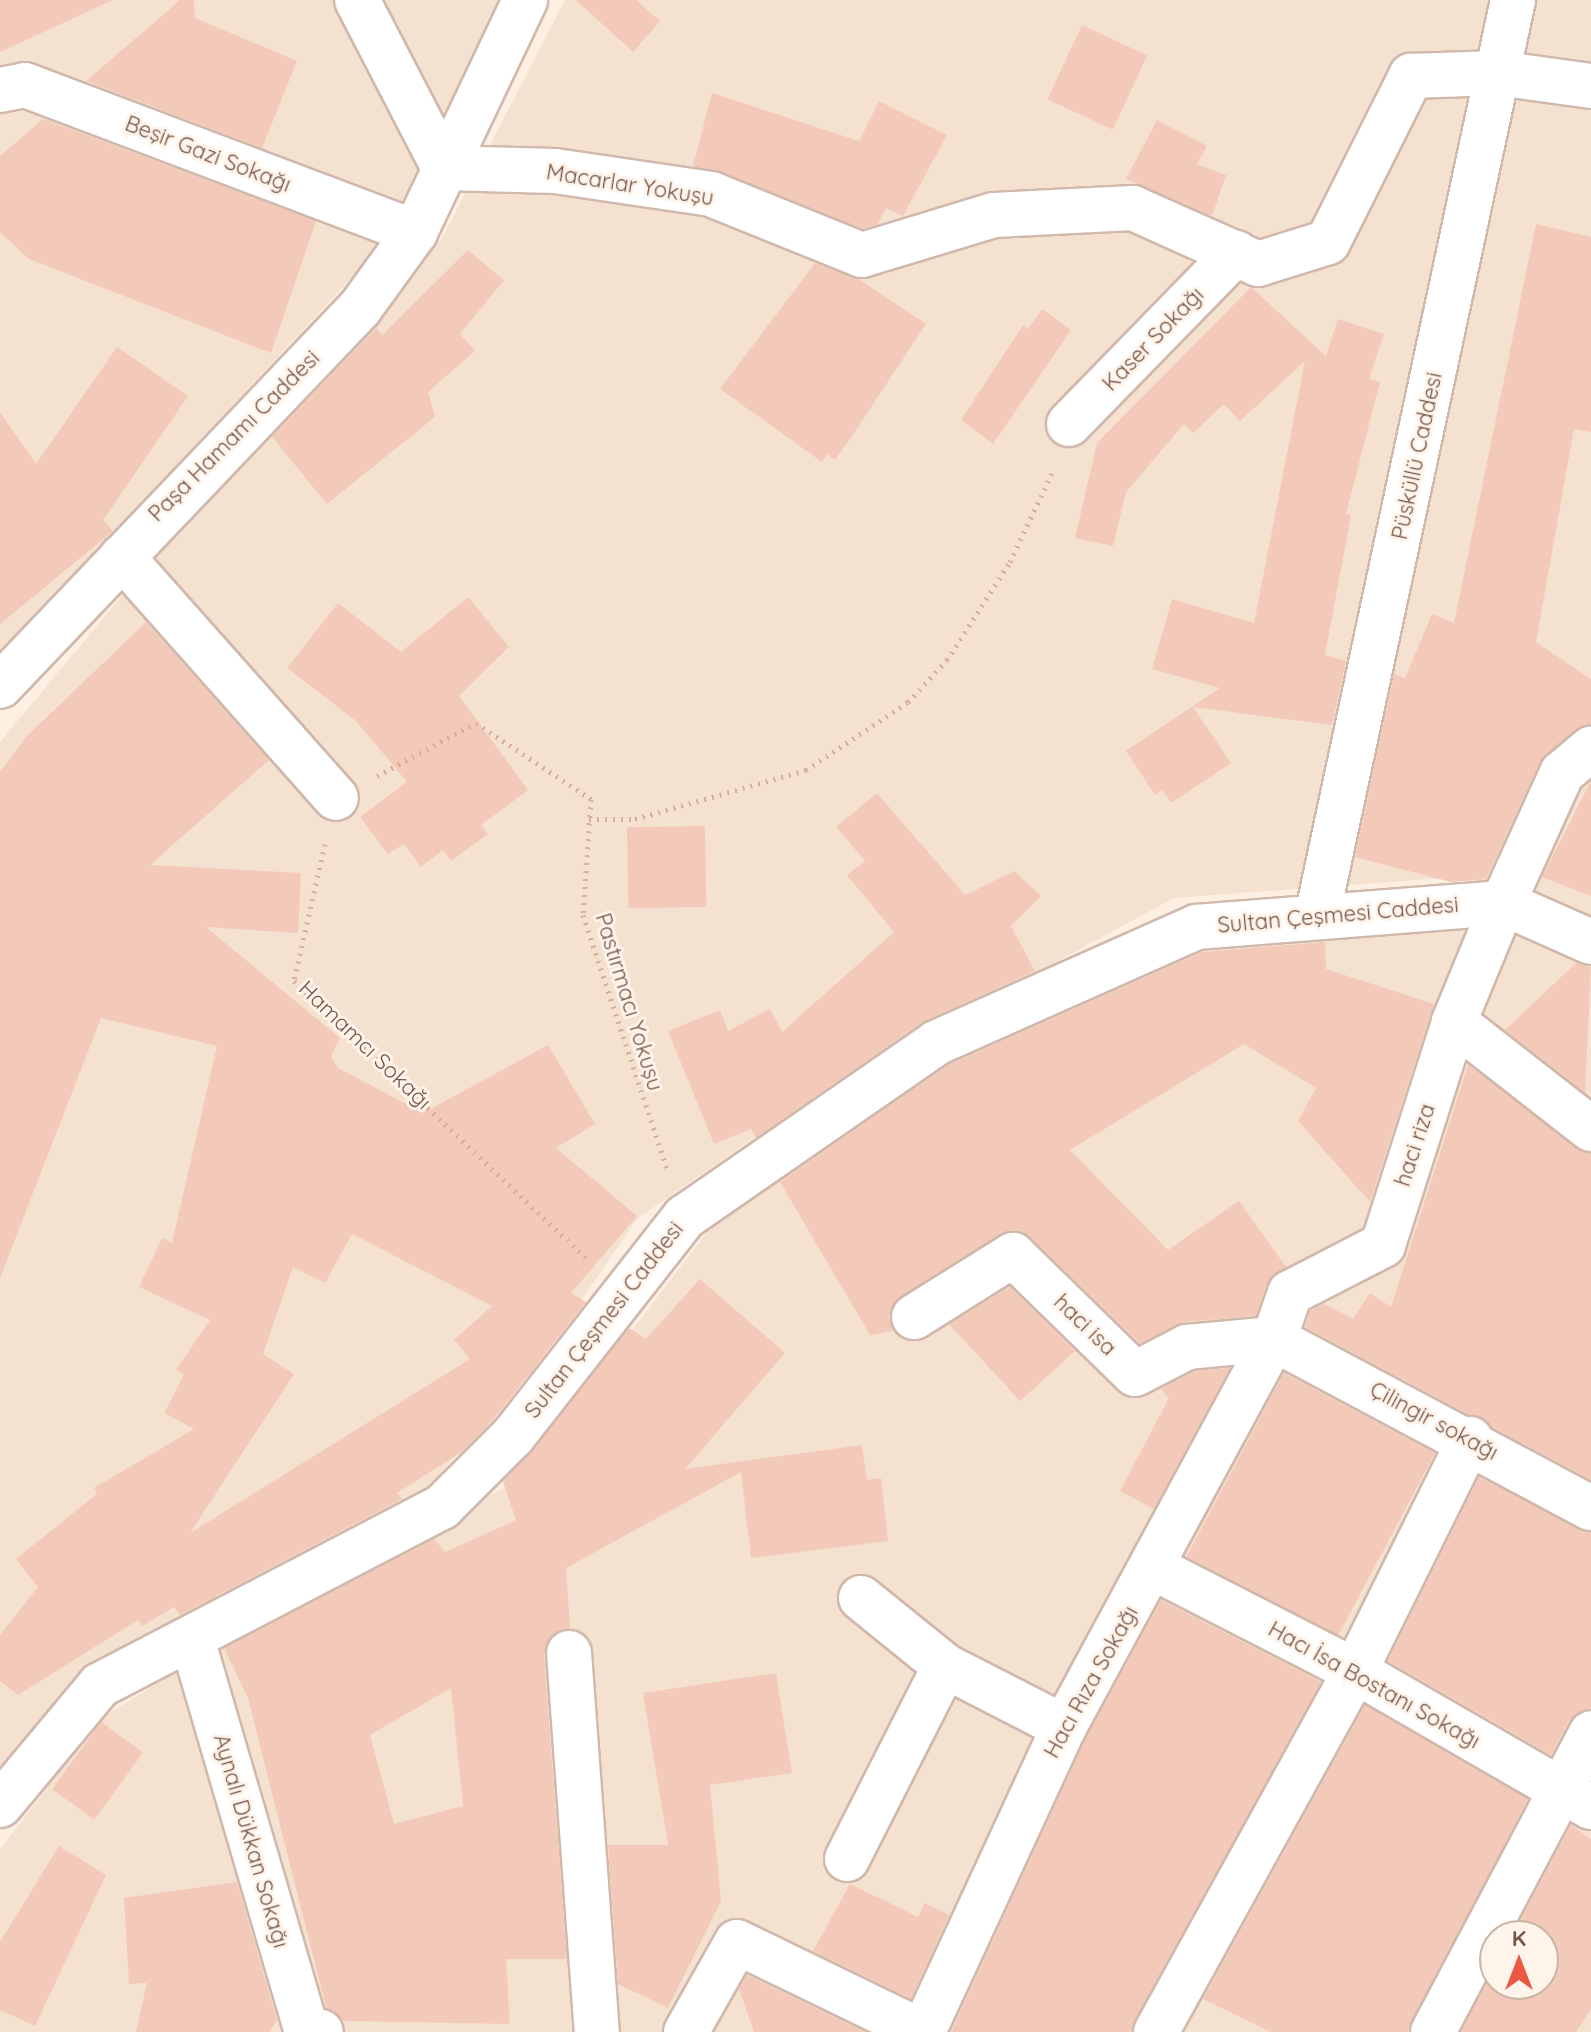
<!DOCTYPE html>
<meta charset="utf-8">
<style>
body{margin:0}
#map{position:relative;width:1591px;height:2032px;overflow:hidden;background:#fdf0e2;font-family:Quicksand,sans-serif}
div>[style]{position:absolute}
.residential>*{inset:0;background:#f5e1d0}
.building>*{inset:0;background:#f3cab9;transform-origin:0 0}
.path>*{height:5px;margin-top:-2.5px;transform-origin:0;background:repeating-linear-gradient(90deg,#d8ae9c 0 2px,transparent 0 8px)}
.roads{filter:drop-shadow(2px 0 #d0b8ac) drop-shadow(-2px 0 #d0b8ac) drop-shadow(0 2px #d0b8ac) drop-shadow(0 -2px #d0b8ac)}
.minor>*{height:44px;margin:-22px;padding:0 22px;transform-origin:22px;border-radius:22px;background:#fff}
.tertiary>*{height:44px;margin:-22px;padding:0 22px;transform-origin:22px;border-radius:22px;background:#fff}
span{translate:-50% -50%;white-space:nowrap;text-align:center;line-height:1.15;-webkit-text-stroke:6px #fff4e9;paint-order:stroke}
.street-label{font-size:22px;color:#755448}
.north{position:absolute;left:1479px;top:1920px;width:80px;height:80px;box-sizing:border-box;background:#fff4e9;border:2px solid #c8b4a9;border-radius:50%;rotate:0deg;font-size:22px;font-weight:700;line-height:32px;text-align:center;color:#755448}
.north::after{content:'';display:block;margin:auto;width:28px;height:36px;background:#ea5844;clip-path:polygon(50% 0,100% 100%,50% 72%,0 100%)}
</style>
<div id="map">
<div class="residential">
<div style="clip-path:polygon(0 0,509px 0,382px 245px,0 655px)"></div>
<div style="clip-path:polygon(565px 0,1591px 0,1591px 930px,1458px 877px,1174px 898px,827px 1087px,637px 1219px,533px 1371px,421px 1494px,75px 1679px,0 1795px,0 742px,277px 410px,442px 238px)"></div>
<div style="clip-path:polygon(evenodd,1477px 918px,1591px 955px,1591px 2032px,0 2032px,0 1850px,98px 1720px,266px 1616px,517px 1481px,710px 1228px,973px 1045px,1204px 950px,1477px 918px,1495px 1936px,1543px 1936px,1543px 1984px,1495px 1984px,1495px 1936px)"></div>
</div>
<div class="building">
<div style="clip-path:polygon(0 0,113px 0,0 52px)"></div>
<div style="clip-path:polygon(180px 0,194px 0,195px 18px,297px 61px,262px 148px,86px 81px)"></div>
<div style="clip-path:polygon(576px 0,636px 0,660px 21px,633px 52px)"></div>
<div style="left:1082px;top:25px;width:72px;height:82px;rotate:25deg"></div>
<div style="clip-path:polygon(712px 93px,859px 141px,879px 101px,947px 135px,903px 216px,886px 208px,878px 224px,863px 229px,693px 166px)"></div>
<div style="clip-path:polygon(43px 119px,316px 221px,271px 353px,29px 259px,0 232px,0 156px)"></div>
<div style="clip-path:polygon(1157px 120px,1207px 146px,1197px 164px,1226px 175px,1212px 216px,1126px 179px)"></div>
<div style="clip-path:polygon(1536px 224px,1591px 237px,1591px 432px,1574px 429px,1536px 642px,1591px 679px,1591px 725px,1540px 762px,1486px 879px,1451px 882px,1355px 857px,1394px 674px,1405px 678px,1432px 614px,1454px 623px)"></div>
<div style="clip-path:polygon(468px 250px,504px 280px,460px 334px,475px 351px,428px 392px,435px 417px,327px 504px,272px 437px,376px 328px,382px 335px)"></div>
<div style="clip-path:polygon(815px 263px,859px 279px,926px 324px,850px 439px,835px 460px,827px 454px,822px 462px,720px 389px)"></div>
<div style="clip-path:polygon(1251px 287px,1326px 356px,1338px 319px,1384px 334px,1369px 379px,1380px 382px,1346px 514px,1351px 515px,1325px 655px,1346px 661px,1332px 725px,1193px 707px,1231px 763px,1171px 803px,1162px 789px,1155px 795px,1126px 751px,1220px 688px,1152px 669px,1172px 599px,1254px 623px,1305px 361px,1240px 421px,1224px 404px,1193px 433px,1184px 424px,1126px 492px,1113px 546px,1075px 538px,1097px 443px)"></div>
<div style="clip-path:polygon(1042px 309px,1071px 330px,993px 444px,961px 420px,1023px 325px,1028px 329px)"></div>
<div style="clip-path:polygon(117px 347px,188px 396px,103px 520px,113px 531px,0 624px,0 412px,36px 464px)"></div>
<div style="clip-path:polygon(468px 597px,509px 647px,459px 696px,528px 790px,481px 825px,488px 834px,451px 861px,443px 850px,421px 867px,404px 844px,388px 854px,360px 817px,407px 782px,356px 721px,287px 668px,338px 603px,401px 652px)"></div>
<div style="clip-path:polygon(evenodd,146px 622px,269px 760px,150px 865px,301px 873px,298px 933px,206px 927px,340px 1038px,331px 1057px,338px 1068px,423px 1113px,548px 1045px,595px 1124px,556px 1148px,637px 1216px,571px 1293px,586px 1302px,494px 1419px,463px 1451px,397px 1493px,402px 1499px,180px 1615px,174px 1607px,142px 1626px,138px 1620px,18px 1695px,0 1681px,0 1635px,38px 1587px,16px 1559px,97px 1494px,94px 1488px,194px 1429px,164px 1413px,184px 1375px,176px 1370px,210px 1320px,139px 1287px,162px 1238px,172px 1243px,217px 1046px,101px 1018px,0 1278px,0 772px,26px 737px,146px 622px,352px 1234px,492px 1306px,454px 1340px,470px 1359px,190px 1533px,294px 1374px,263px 1354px,293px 1267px,325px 1283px,352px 1234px)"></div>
<div style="clip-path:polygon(1591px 781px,1591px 896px,1542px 877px)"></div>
<div style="clip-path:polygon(877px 793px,965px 895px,1014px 871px,1041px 896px,1011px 926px,1035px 971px,922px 1022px,756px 1138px,751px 1129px,714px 1144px,668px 1031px,720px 1010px,728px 1031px,770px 1009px,782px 1032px,894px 932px,847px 875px,865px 861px,836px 827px)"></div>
<div style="left:705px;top:826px;width:81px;height:78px;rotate:89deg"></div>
<div style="clip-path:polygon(1325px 942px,1326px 969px,1434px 1004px,1370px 1202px,1298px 1121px,1316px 1088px,1244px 1044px,1070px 1150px,1168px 1250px,1239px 1201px,1286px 1267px,1267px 1284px,1256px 1316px,1184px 1322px,1140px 1343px,1030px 1237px,1011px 1230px,901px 1296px,889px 1317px,893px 1331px,870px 1335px,780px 1182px,948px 1065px,1202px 952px)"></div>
<div style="clip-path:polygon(1576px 963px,1591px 967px,1585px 1093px,1505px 1030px)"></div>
<div style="clip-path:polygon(1468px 1065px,1591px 1153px,1591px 1480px,1305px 1327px,1310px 1311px,1324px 1304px,1353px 1319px,1370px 1293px,1391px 1307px)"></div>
<div style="clip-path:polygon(evenodd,700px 1279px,785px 1353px,685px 1469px,862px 1445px,867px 1480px,881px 1478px,888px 1541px,751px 1558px,741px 1472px,566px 1568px,570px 1628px,554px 1633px,544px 1655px,567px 1959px,506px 1959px,510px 2024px,343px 2021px,326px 2007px,248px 1698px,224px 1648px,434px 1539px,445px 1552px,516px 1520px,503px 1482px,629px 1328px,646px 1339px,700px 1279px,451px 1688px,463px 1806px,394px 1824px,370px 1735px,451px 1688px)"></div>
<div style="clip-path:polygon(1010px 1287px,1075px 1351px,1020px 1401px,949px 1324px)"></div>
<div style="clip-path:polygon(1230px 1368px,1154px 1509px,1120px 1491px,1169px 1398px,1161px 1389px,1194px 1371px)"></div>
<div style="left:1284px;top:1373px;width:171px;height:208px;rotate:28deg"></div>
<div style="clip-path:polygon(1479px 1477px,1591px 1533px,1591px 1708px,1569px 1721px,1551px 1755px,1388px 1661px)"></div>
<div style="clip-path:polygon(1161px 1600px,1321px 1682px,1131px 2032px,951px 2032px,1086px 1738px)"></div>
<div style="clip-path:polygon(776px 1673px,792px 1773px,710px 1785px,721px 1901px,668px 2008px,618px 1984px,608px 1845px,668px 1845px,643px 1693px)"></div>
<div style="clip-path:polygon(1365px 1705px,1528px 1799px,1408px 2032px,1271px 2032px,1203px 1999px)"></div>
<div style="left:101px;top:1722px;width:52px;height:83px;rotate:36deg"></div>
<div style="clip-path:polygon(1571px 1825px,1591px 1839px,1591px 2009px,1576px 2032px,1461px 2032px,1495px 1968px,1495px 1984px,1543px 1984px,1543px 1936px,1512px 1936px)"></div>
<div style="clip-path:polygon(59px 1846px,106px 1875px,35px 2026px,0 2010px,0 1942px)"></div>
<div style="clip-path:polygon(237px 1882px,277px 2020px,270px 2032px,136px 2032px,147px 1983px,129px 1984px,124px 1898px)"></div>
<div style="clip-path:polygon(850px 1884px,918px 1917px,925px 1903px,949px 1915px,911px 1999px,813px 1951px)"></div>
<div style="clip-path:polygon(747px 1975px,865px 2032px,754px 2032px,739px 1989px)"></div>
</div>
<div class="path">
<div style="left:377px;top:776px;width:112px;rotate:-28.2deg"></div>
<div style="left:476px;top:723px;width:138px;rotate:33.5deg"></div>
<div style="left:591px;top:799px;width:116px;rotate:93.9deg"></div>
<div style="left:583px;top:915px;width:268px;rotate:71.7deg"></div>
<div style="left:589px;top:819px;width:46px"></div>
<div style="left:635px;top:819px;width:178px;rotate:-16deg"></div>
<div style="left:806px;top:770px;width:123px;rotate:-33.7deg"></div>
<div style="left:908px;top:702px;width:57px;rotate:-47.1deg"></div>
<div style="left:947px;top:660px;width:117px;rotate:-57.3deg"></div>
<div style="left:1010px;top:562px;width:103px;rotate:-64.7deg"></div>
<div style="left:325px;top:844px;width:140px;rotate:102.8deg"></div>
<div style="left:294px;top:981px;width:405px;rotate:43.5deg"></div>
</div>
<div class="roads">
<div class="minor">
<div style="left:357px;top:0;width:189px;rotate:62.6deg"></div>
<div style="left:444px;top:168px;width:111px;rotate:1.5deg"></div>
<div style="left:555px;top:171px;width:158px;rotate:8.4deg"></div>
<div style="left:711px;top:194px;width:163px;rotate:22deg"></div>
<div style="left:862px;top:255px;width:138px;rotate:-16.9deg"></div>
<div style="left:994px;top:215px;width:139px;rotate:-2.9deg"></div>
<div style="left:1133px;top:208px;width:137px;rotate:24.1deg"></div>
<div style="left:1258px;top:264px;width:73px;rotate:-17.4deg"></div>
<div style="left:1328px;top:242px;width:186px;rotate:-63.4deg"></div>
<div style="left:1411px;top:76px;width:86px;rotate:-2deg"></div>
<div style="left:1497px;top:73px;width:95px;rotate:7.9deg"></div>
<div style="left:0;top:90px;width:25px;rotate:-11deg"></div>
<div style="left:25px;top:85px;width:417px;rotate:20.7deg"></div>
<div style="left:1069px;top:424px;width:239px;rotate:-45.7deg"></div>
<div style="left:122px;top:557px;width:322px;rotate:48.4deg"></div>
<div style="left:1318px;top:912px;width:933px;rotate:-77.93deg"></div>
<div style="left:1454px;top:1022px;width:174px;rotate:38deg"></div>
<div style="left:914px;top:1317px;width:117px;rotate:-32.1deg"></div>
<div style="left:1013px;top:1255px;width:170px;rotate:44.3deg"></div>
<div style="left:1135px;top:1374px;width:59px;rotate:-27.4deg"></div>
<div style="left:1187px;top:1347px;width:87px;rotate:-5.3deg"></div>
<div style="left:1274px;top:1339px;width:359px;rotate:28.1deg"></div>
<div style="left:1154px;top:1568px;width:226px;rotate:27.1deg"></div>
<div style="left:1355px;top:1671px;width:272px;rotate:30deg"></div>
<div style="left:861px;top:1598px;width:108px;rotate:39deg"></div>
<div style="left:945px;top:1666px;width:134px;rotate:27.1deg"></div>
<div style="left:192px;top:1639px;width:406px;rotate:73.7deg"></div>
<div style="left:306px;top:2029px;width:15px;rotate:11deg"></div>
<div style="left:569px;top:1653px;width:380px;rotate:85.8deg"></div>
<div style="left:847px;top:1859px;width:216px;rotate:-63.1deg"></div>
<div style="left:686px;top:2032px;width:103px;rotate:-60.5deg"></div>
<div style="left:737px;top:1942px;width:206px;rotate:25.9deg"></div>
<div style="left:923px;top:2032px;width:336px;rotate:-65.2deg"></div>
<div style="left:1064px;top:1727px;width:441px;rotate:-61.6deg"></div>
<div style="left:1274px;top:1339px;width:49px;rotate:-70.8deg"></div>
<div style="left:1290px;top:1293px;width:105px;rotate:-27.3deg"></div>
<div style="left:1383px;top:1245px;width:234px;rotate:-72.3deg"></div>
<div style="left:1454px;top:1022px;width:129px;rotate:-67.6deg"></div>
<div style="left:1503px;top:903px;width:143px;rotate:-65.6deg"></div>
<div style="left:1562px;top:773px;width:38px;rotate:-40deg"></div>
<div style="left:1156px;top:2032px;width:412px;rotate:-61.1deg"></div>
<div style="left:1355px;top:1671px;width:259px;rotate:-63.6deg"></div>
<div style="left:1433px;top:2032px;width:338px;rotate:-62.1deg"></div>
</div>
<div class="tertiary">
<div style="left:0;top:686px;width:522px;rotate:-46.4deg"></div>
<div style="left:360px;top:308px;width:94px;rotate:-54.1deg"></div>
<div style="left:415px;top:232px;width:257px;rotate:-64.6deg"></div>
<div style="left:0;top:1805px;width:156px;rotate:-50.2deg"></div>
<div style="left:100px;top:1685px;width:386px;rotate:-27.5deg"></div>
<div style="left:442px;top:1507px;width:100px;rotate:-45deg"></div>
<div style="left:513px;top:1436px;width:278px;rotate:-51.9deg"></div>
<div style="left:685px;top:1217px;width:305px;rotate:-34.7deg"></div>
<div style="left:936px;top:1043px;width:285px;rotate:-24deg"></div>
<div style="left:1196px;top:927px;width:308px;rotate:-4.5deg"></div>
<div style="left:1503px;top:903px;width:96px;rotate:23.9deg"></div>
</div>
</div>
<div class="street-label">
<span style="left:208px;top:154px;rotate:21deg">Beşir Gazi Sokağı</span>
<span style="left:630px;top:185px;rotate:9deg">Macarlar Yokuşu</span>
<span style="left:1153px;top:339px;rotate:-46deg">Kaser Sokağı</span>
<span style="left:234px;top:436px;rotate:-45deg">Paşa Hamamı Caddesi</span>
<span style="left:1417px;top:456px;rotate:-78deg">Püsküllü Caddesi</span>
<span style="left:1338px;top:915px;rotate:-5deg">Sultan Çeşmesi Caddesi</span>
<span style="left:629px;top:1002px;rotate:73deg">Pastırmacı Yokuşu</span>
<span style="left:365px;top:1045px;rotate:44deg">Hamamcı Sokağı</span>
<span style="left:1415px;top:1145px;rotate:-72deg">haci riza</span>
<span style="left:604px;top:1320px;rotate:-52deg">Sultan Çeşmesi Caddesi</span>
<span style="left:1085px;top:1325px;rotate:44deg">haci isa</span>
<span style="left:1434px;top:1421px;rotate:28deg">Çilingir sokağı</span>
<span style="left:1091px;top:1682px;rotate:-61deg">Hacı Rıza Sokağı</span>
<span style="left:1374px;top:1685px;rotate:29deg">Hacı İsa Bostanı Sokağı</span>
<span style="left:251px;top:1841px;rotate:74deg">Aynalı Dükkan Sokağı</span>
</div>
<div class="north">K</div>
</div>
